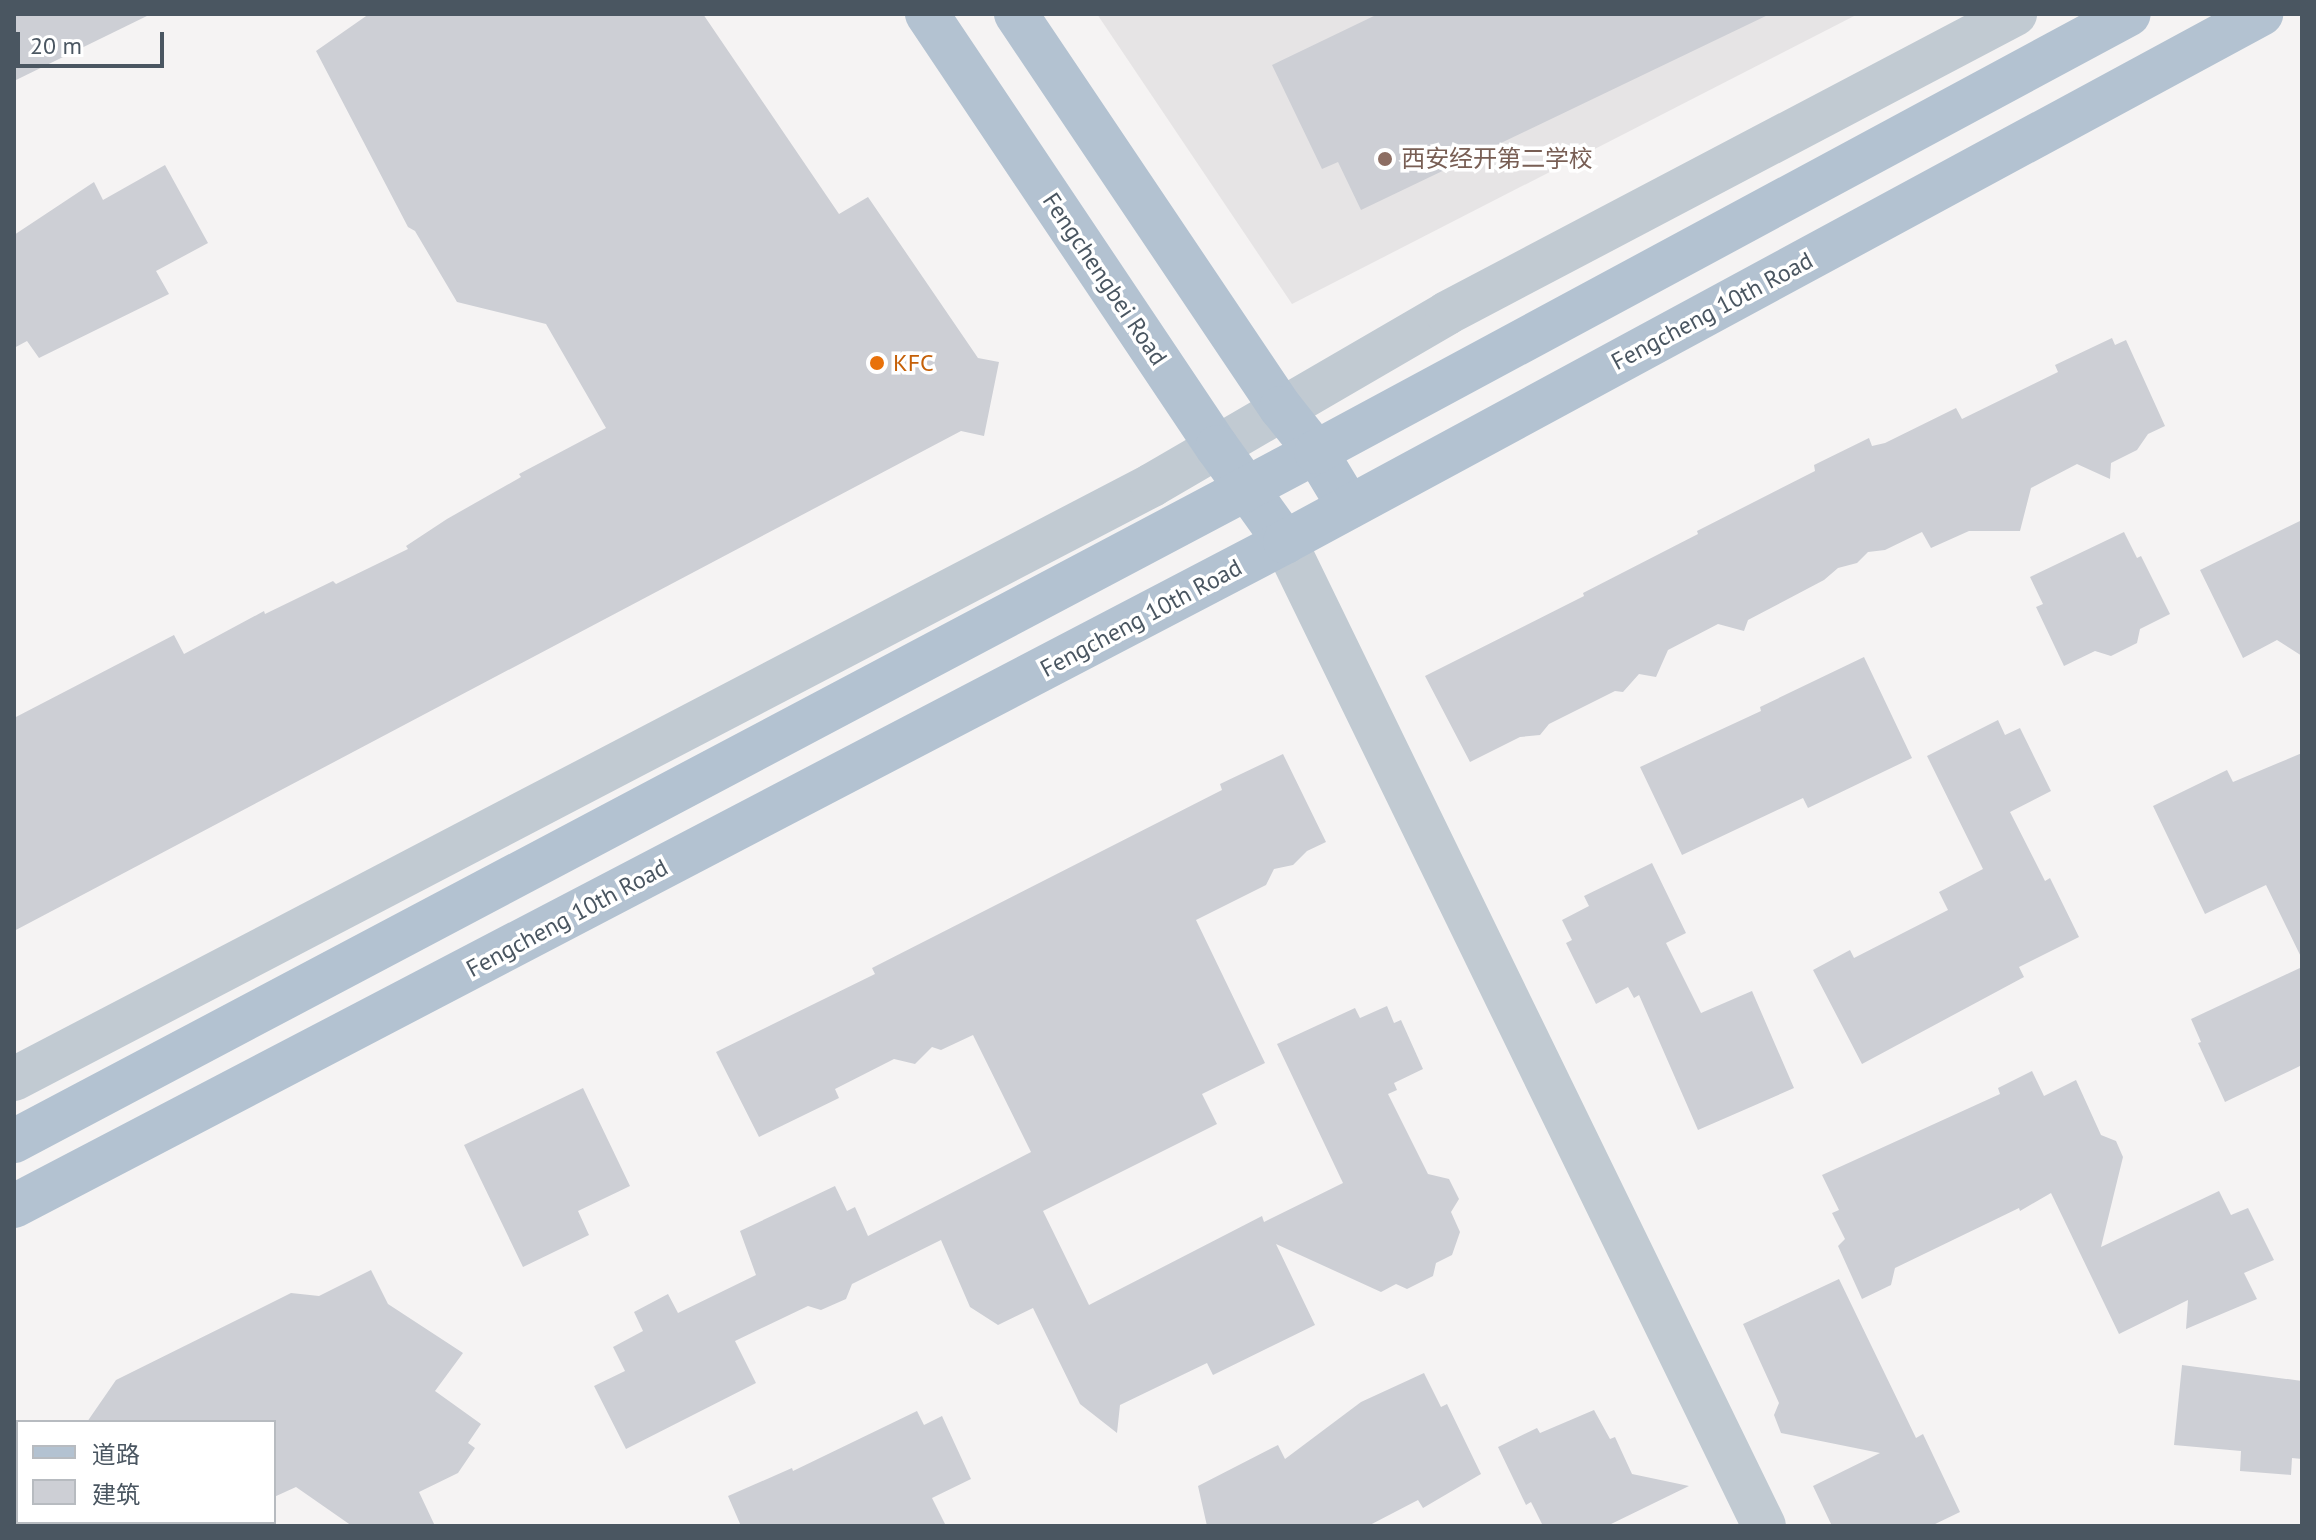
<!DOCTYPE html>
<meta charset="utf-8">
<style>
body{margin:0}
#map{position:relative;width:2316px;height:1540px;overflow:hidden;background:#f5f3f3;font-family:"PT Sans","Noto Sans SC",sans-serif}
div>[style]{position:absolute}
.education>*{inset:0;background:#e6e4e5}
.building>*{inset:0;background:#cdcfd5}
.minor>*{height:44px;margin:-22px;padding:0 22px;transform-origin:22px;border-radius:22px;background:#c1cad2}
.major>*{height:44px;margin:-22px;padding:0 22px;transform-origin:22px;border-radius:22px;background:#b3c2d1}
.dots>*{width:22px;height:22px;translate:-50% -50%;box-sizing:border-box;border:4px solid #fff;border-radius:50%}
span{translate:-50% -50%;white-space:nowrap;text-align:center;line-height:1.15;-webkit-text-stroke:7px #fff;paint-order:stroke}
.education-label{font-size:24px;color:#785e54}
.left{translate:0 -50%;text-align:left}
.street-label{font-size:24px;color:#4a5661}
.food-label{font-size:24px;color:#c56008}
.frame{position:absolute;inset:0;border:16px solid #4a5661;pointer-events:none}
.legend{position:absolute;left:16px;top:1420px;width:260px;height:104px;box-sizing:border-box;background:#fff;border:2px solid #b7bbc0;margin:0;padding:10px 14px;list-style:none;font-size:24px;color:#4a5661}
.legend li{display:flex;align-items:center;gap:16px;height:40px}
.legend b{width:40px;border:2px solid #b7bbc0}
.scale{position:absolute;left:16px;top:32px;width:148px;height:36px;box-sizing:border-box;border:4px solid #4a5661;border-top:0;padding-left:10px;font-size:24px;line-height:28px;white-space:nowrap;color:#4a5661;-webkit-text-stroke:6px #fff;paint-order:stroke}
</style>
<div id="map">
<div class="education">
<div style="clip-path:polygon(1097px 14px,1858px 14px,1292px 304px)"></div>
</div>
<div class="building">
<div style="clip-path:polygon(14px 14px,151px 14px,14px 81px)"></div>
<div style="clip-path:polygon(369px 14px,703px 14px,839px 214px,868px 197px,978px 358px,999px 362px,984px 436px,961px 431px,14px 931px,14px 718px,174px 635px,184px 654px,264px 611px,265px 614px,333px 581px,336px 584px,408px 549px,406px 546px,447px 519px,521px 477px,519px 474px,606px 428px,546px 324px,457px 302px,415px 231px,408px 227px,316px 51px)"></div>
<div style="clip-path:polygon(1378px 14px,1770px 14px,1361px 210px,1338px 162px,1322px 169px,1272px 65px)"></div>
<div style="clip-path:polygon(165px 165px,208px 243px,156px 271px,169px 294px,39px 358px,27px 341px,14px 348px,14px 235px,94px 182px,103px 200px)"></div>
<div style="clip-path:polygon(2112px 338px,2115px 345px,2126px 340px,2165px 426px,2148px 434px,2137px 450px,2111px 463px,2110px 479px,2077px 464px,2031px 488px,2020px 531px,1969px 531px,1931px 548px,1922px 532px,1885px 550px,1868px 552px,1857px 563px,1838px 568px,1824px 580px,1748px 620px,1744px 631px,1718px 624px,1668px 650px,1656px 677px,1639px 674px,1623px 692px,1615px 691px,1549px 724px,1540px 735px,1520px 737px,1470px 762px,1425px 676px,1584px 596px,1583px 593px,1698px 534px,1697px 531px,1815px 471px,1814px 465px,1869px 438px,1872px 446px,1885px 443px,1956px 408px,1962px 419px,2058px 372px,2055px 365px)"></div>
<div style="clip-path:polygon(2302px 520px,2302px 656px,2277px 640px,2243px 658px,2200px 570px)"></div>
<div style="clip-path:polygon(2124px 532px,2137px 558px,2141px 556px,2170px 614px,2140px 629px,2137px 643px,2111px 656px,2095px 651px,2064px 666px,2036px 607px,2043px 604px,2030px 577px)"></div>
<div style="clip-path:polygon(1864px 657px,1912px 758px,1808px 808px,1803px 798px,1682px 855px,1640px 767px,1761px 711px,1760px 707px)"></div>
<div style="clip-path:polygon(1998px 720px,2005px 735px,2020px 728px,2051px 791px,2010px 812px,2045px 881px,2050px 878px,2079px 937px,2019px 967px,2024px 977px,1862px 1064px,1813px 970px,1850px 950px,1854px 958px,1948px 910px,1939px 892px,1983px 869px,1927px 756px)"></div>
<div style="clip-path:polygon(2302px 753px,2302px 959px,2266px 885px,2205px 914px,2153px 806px,2227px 770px,2233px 782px)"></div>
<div style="clip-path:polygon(1283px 754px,1326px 842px,1307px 851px,1293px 865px,1274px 869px,1266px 885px,1196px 920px,1265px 1063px,1202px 1094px,1217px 1124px,1043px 1211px,1089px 1305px,1262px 1216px,1264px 1222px,1343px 1183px,1277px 1044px,1355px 1008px,1360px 1018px,1387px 1006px,1394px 1023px,1401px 1020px,1423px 1069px,1394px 1083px,1397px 1090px,1388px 1094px,1428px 1174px,1449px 1179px,1459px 1199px,1451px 1212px,1460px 1232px,1452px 1255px,1436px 1263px,1433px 1276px,1407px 1289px,1396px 1284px,1381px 1292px,1276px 1244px,1315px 1325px,1213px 1375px,1207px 1363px,1120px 1405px,1117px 1433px,1080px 1404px,1033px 1308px,998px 1325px,970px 1307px,941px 1240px,852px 1284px,846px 1299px,821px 1310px,808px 1306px,735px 1341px,756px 1383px,626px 1449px,594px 1386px,625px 1371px,613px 1347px,643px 1331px,634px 1312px,668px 1294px,678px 1313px,756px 1275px,740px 1231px,835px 1186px,847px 1211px,855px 1207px,868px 1236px,1031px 1152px,973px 1035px,941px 1050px,932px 1047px,915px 1064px,894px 1059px,835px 1089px,839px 1098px,759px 1137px,716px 1052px,875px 974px,872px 968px,1222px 790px,1220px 784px)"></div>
<div style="clip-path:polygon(1652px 863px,1686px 933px,1666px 943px,1701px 1013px,1752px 991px,1794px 1088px,1698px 1130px,1639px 995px,1634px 998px,1628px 987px,1596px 1004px,1566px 943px,1572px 940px,1562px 920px,1589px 906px,1584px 896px)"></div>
<div style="clip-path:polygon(2302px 967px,2302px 1065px,2225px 1102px,2198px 1043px,2201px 1042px,2191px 1019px)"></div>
<div style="clip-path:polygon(2032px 1071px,2044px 1096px,2076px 1080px,2101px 1135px,2116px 1141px,2123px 1157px,2101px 1247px,2219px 1191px,2231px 1215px,2248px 1208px,2274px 1260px,2244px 1273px,2257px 1299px,2186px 1329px,2188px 1300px,2119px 1334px,2051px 1193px,2020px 1211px,2019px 1208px,1895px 1268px,1891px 1285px,1862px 1299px,1838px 1246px,1845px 1239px,1832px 1213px,1839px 1210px,1822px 1175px,2000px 1094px,1998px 1088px)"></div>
<div style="clip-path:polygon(583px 1088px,630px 1186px,578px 1211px,589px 1235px,523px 1267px,464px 1145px)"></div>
<div style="clip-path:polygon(371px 1270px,388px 1304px,463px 1353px,435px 1391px,481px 1424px,468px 1443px,475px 1448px,458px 1473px,419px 1492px,435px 1526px,352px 1526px,296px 1487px,274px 1497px,274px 1422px,87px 1422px,116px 1380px,291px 1293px,319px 1296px)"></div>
<div style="clip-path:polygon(1839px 1279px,1916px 1438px,1923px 1434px,1960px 1512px,1931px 1526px,1832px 1526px,1813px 1486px,1880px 1453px,1781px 1433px,1774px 1415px,1779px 1403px,1743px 1324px)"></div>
<div style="clip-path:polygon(2182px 1365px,2302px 1381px,2302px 1459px,2292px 1458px,2291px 1475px,2240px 1471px,2241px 1451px,2174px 1445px)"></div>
<div style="clip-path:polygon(1424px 1373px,1441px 1407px,1447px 1404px,1481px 1474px,1423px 1508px,1418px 1500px,1368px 1526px,1207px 1526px,1198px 1486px,1278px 1445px,1285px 1459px,1361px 1402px)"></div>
<div style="clip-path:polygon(1594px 1410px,1610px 1439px,1615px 1437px,1632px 1474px,1689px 1486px,1607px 1526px,1543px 1526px,1531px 1502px,1526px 1505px,1498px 1447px,1537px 1428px,1540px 1433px)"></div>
<div style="clip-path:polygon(917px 1411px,924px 1425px,942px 1416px,971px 1479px,932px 1498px,946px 1526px,741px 1526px,728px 1496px,792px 1468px,793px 1471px)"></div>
</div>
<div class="minor">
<div style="left:1285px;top:542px;width:1094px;rotate:64.04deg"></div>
<div style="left:14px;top:1079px;width:1284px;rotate:-27.56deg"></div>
<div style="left:1152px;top:485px;width:341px;rotate:-30.2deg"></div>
<div style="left:1447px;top:313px;width:642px;rotate:-27.76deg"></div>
</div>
<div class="major">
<div style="left:927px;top:14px;width:521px;rotate:56.19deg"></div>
<div style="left:1217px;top:447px;width:117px;rotate:54.4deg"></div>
<div style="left:1016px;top:14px;width:475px;rotate:56.1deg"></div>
<div style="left:1281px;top:408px;width:56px;rotate:51.5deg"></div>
<div style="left:1316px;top:452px;width:64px;rotate:59deg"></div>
<div style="left:14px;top:1141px;width:1473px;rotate:-27.89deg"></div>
<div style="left:1316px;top:452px;width:923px;rotate:-28.31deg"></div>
<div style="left:14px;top:1206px;width:1434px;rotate:-27.58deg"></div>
<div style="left:1285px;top:542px;width:1110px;rotate:-28.41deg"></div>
</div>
<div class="dots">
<div style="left:1385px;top:159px;background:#8d6e63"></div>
<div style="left:877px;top:363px;background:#e8710a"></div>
</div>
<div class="education-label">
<span class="left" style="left:1401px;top:159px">西安经开第二学校</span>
</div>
<div class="street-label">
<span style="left:1105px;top:279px;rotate:56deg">Fengchengbei Road</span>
<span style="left:1712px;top:311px;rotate:-28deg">Fengcheng 10th Road</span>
<span style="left:1141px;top:618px;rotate:-28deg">Fengcheng 10th Road</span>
<span style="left:567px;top:918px;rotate:-28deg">Fengcheng 10th Road</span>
</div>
<div class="food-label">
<span class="left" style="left:893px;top:363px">KFC</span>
</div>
<div class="frame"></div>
<ul class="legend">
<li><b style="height:10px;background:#b3c2d1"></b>道路</li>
<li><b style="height:22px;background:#cdcfd5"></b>建筑</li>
</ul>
<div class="scale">20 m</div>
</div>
